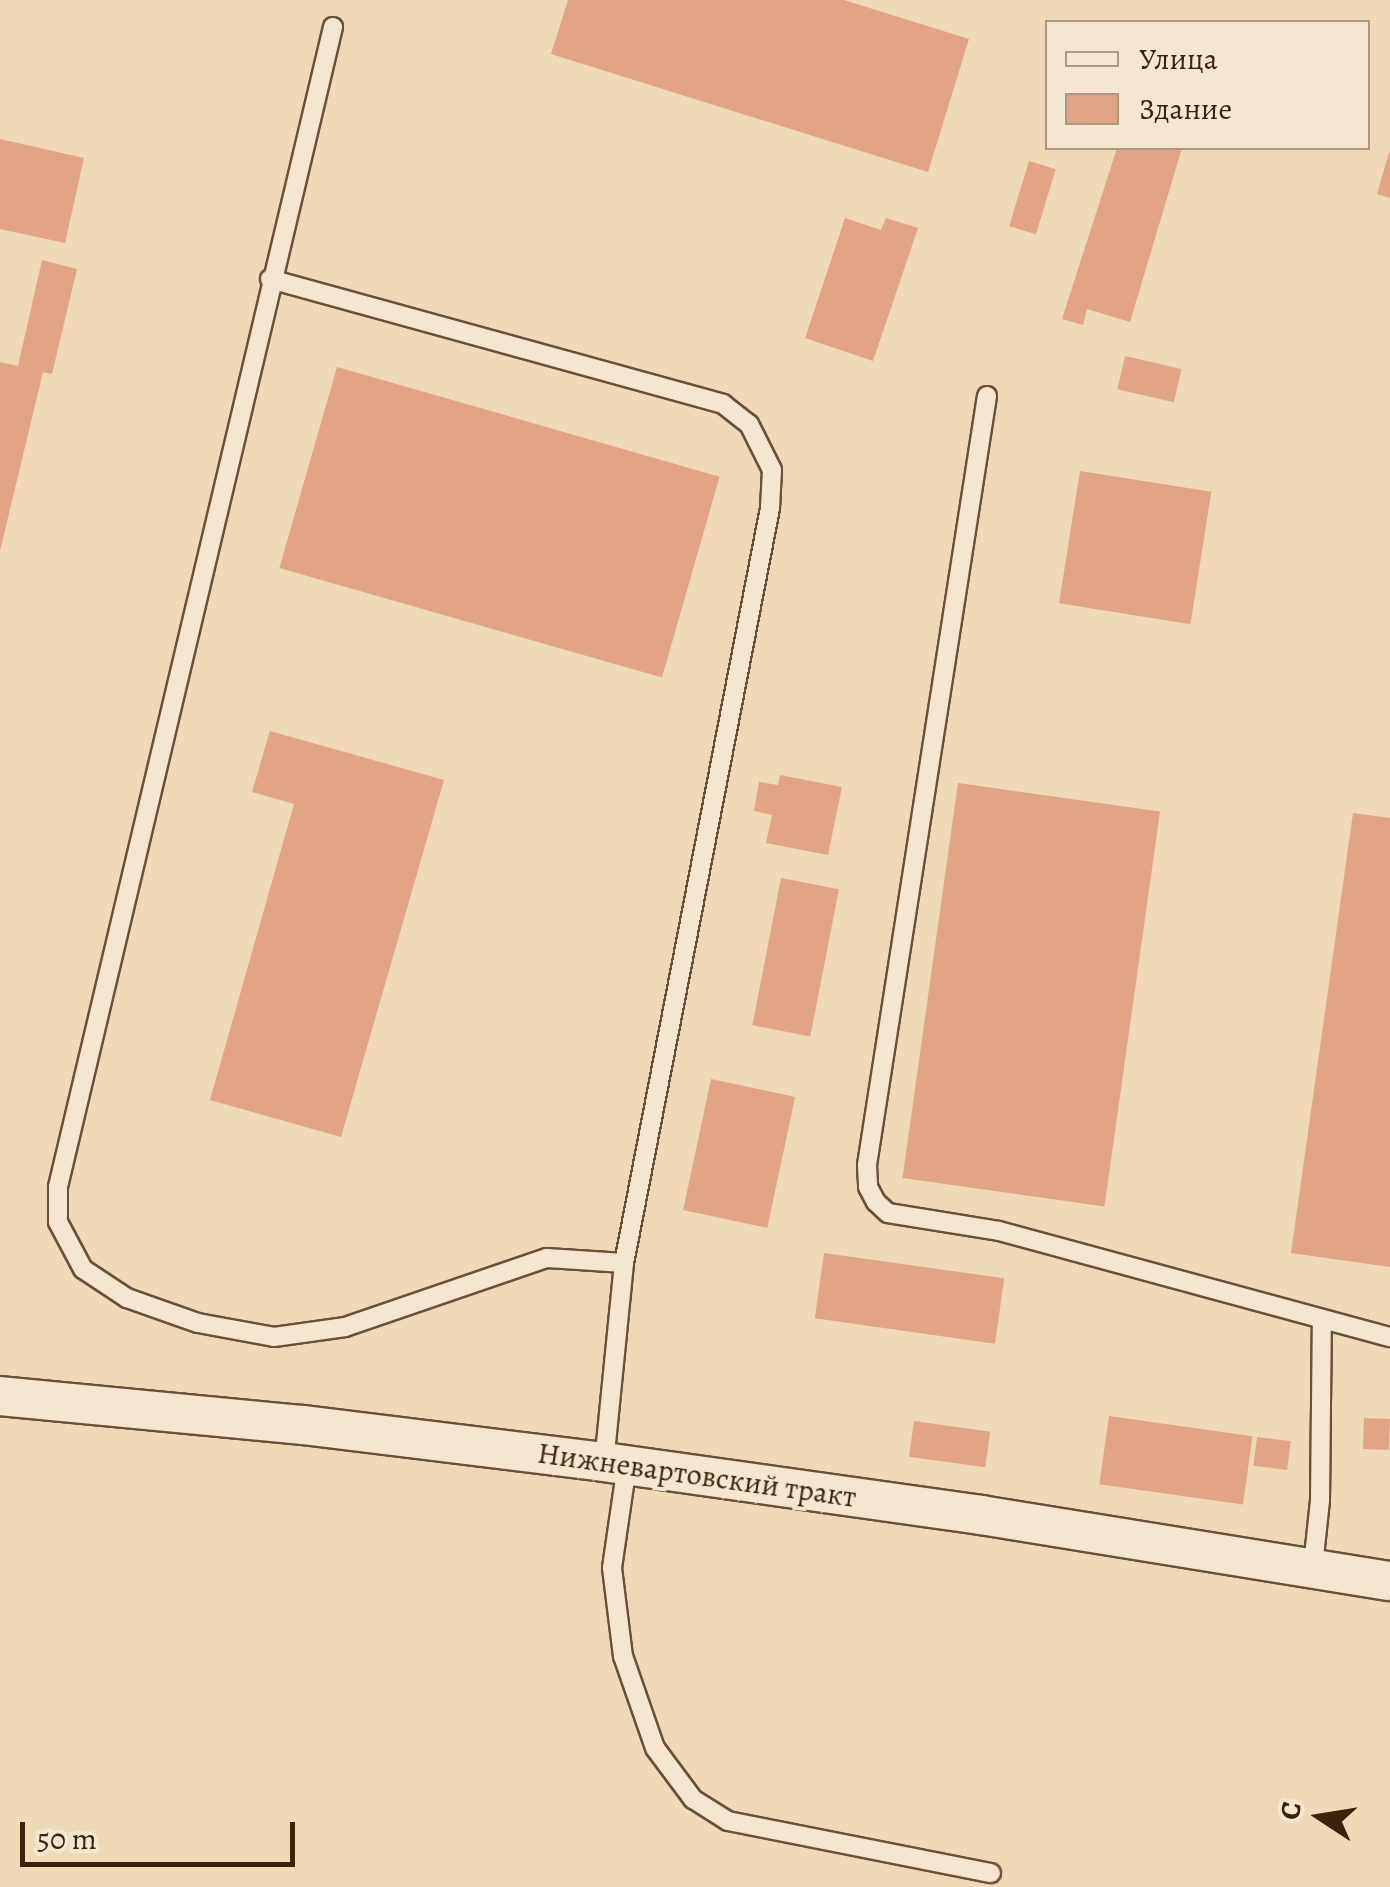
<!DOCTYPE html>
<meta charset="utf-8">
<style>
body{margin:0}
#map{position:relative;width:1390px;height:1887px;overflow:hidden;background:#efd9b6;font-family:Alegreya,serif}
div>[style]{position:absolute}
.building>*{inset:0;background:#e1a486;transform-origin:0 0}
.roads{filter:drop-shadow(2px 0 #6a5036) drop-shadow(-2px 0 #6a5036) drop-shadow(0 2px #6a5036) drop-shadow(0 -2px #6a5036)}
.lane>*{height:18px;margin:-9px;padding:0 9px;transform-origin:9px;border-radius:9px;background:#f5e6d0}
.street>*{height:38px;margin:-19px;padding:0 19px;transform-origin:19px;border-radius:19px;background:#f5e6d0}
span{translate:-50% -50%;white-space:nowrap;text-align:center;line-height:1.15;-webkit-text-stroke:8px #f5e6d0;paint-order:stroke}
.street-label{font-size:30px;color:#3d220b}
.legend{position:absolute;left:1045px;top:20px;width:325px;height:130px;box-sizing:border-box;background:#f5e6d0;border:2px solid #ab9881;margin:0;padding:12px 18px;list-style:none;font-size:30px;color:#3d220b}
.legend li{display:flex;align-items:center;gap:20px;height:50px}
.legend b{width:50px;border:2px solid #ab9881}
.north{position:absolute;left:1270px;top:1767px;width:100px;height:100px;-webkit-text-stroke:8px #f5e6d0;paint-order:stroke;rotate:282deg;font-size:28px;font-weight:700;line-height:40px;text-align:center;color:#3d220b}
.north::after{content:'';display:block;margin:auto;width:35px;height:45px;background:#3d220b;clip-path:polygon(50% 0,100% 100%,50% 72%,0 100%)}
.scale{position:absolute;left:20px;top:1822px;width:275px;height:45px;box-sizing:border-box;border:5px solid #3d220b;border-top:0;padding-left:12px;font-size:30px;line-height:35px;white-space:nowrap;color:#3d220b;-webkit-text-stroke:8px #f5e6d0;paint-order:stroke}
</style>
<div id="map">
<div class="building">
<div style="clip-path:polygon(568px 0,844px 0,969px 39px,928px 172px,551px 54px)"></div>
<div style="clip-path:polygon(0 139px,84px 158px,65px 243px,0 229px)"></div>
<div style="clip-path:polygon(1117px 148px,1182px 148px,1130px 322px,1087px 309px,1083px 325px,1062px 319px)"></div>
<div style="clip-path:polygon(1389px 153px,1390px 153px,1390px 198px,1377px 194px)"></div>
<div style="left:1029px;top:161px;width:28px;height:68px;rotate:17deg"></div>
<div style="clip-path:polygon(845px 218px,881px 230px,886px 218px,918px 228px,873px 361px,805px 338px)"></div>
<div style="clip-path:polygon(42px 260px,77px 269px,52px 374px,43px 372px,0 551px,0 362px,18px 366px)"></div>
<div style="left:1125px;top:356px;width:58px;height:34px;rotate:13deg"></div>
<div style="left:337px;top:367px;width:398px;height:209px;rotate:16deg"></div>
<div style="left:1080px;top:471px;width:133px;height:134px;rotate:9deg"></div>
<div style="clip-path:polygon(270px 731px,444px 780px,341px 1137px,210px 1100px,294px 804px,252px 792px)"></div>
<div style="clip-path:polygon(780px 775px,842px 787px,828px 855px,766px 843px,772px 815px,754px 811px,759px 782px,778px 785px)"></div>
<div style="left:958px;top:783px;width:204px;height:399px;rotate:8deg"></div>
<div style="clip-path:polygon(1353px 813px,1390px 818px,1390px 1267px,1291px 1253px)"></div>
<div style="left:781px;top:878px;width:59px;height:150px;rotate:11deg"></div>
<div style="left:711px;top:1079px;width:86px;height:134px;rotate:12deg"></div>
<div style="left:824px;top:1253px;width:182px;height:66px;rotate:8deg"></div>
<div style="left:1109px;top:1416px;width:145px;height:69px;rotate:8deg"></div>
<div style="left:1364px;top:1418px;width:26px;height:31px;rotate:2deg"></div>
<div style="left:914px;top:1421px;width:77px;height:36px;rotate:8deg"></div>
<div style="left:1257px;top:1437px;width:34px;height:29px;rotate:7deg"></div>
</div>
<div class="roads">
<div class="lane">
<div style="left:333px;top:27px;width:1192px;rotate:103.34deg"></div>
<div style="left:58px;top:1187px;width:35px;rotate:90deg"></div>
<div style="left:58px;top:1222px;width:53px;rotate:62deg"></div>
<div style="left:83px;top:1269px;width:53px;rotate:33.4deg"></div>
<div style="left:127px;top:1298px;width:75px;rotate:19.4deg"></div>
<div style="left:198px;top:1323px;width:77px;rotate:10.4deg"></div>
<div style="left:274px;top:1337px;width:72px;rotate:-8deg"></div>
<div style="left:345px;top:1327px;width:213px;rotate:-18.9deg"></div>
<div style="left:547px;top:1258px;width:77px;rotate:3.7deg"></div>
<div style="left:270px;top:279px;width:470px;rotate:15.4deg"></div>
<div style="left:723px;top:404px;width:33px;rotate:38deg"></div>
<div style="left:749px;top:424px;width:51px;rotate:63.4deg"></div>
<div style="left:772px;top:470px;width:38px;rotate:93deg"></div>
<div style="left:770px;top:508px;width:769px;rotate:100.94deg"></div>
<div style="left:624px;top:1263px;width:200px;rotate:95.7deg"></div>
<div style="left:987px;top:396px;width:778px;rotate:98.87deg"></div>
<div style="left:867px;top:1165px;width:22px;rotate:87deg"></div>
<div style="left:868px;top:1187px;width:17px;rotate:62deg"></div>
<div style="left:876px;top:1202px;width:16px;rotate:43deg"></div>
<div style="left:888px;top:1213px;width:112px;rotate:9.2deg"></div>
<div style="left:999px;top:1231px;width:405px;rotate:15.2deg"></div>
<div style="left:627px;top:1465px;width:104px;rotate:98.3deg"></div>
<div style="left:612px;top:1568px;width:89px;rotate:82.9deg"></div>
<div style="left:623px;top:1656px;width:97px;rotate:70.8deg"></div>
<div style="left:655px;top:1748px;width:64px;rotate:53.3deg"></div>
<div style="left:693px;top:1799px;width:41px;rotate:32.2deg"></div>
<div style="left:728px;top:1821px;width:268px;rotate:11.2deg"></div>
<div style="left:1313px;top:1566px;width:66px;rotate:-83.9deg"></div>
<div style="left:1320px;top:1500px;width:181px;rotate:-89.4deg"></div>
</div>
<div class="street">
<div style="left:0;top:1396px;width:304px;rotate:5.5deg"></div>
<div style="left:303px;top:1425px;width:303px;rotate:7deg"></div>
<div style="left:604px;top:1462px;width:381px;rotate:8deg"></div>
<div style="left:981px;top:1515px;width:414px;rotate:9.2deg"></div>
</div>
</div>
<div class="street-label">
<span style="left:697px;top:1475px;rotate:8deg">Нижневартовский тракт</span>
</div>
<ul class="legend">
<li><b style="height:12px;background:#f5e6d0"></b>Улица</li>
<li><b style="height:28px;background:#e1a486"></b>Здание</li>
</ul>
<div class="north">С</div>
<div class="scale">50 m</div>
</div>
